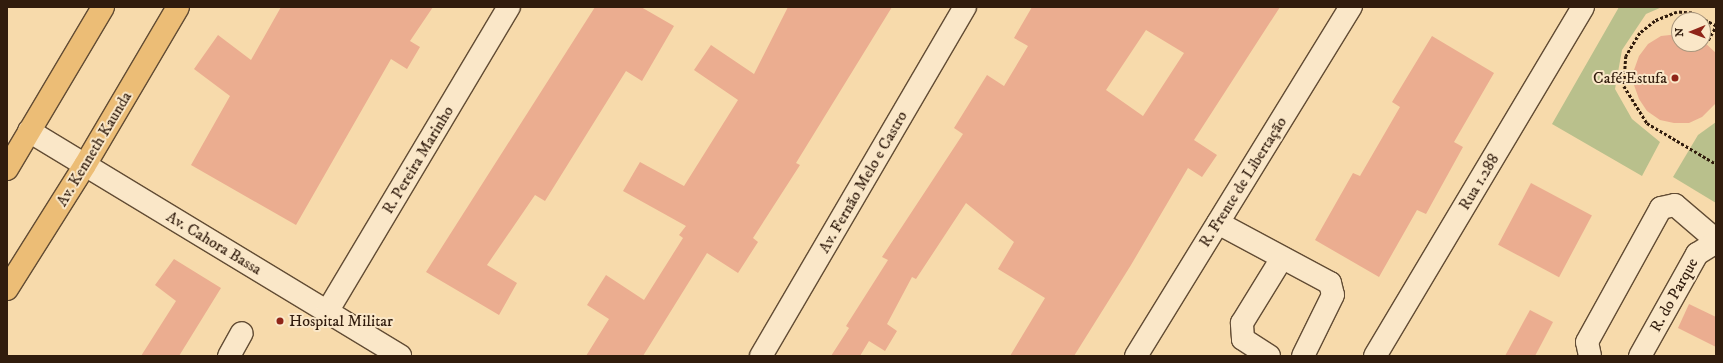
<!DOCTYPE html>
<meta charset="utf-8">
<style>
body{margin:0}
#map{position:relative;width:1723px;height:363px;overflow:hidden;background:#f7daab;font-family:"IM FELL DW Pica",serif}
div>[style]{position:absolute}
.green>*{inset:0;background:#b9c08c}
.building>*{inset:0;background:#ebad90;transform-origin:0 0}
.path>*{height:2.5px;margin-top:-1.25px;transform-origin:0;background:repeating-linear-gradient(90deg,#311c0d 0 3px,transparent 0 5px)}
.roads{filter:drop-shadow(1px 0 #624c34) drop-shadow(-1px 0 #624c34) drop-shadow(0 1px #624c34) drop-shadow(0 -1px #624c34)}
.minor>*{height:22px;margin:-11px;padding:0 11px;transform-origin:11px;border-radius:11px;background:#fae7c8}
.major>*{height:22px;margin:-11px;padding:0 11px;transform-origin:11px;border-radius:11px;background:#ecbd76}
.dots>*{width:11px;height:11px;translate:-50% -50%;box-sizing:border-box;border:2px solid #fae7c8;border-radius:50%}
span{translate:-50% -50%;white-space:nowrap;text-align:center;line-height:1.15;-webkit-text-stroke:4px #fae7c8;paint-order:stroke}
.poi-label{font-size:16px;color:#311c0d}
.right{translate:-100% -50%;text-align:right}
.left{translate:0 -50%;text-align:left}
.street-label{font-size:16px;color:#311c0d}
.frame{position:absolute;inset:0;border:8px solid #311c0d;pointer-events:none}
.north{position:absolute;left:1671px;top:12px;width:40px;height:40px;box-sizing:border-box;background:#fae7c8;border:1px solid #aa967d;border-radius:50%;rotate:269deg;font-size:11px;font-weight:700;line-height:16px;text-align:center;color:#311c0d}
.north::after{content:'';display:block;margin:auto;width:14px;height:18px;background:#8f2418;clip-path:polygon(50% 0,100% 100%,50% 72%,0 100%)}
</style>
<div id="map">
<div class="green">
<div style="clip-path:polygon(1619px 7px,1662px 7px,1646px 14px,1622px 50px,1615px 89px,1632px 119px,1660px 142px,1642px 176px,1552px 124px)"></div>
<div style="clip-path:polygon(1716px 122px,1716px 203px,1673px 177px,1698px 135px)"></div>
</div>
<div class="building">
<div style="clip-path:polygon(281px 7px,433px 7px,410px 41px,420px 47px,407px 69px,391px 59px,296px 225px,191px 165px,230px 96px,194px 69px,218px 35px,251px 60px)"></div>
<div style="clip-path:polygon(595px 7px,641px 7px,674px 26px,642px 81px,626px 71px,545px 201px,535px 195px,487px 265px,517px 283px,499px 315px,426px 272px)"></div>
<div style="clip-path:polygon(788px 7px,892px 7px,796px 163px,800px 165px,753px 238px,758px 242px,738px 273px,707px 253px,643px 356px,586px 356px,609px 319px,587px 305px,606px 275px,644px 300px,683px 238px,679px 235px,686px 226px,623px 191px,640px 162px,684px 186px,738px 100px,694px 70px,711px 45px,754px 74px)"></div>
<div style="clip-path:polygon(evenodd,1032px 7px,1280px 7px,1194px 140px,1217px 155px,1202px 177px,1188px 168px,1131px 265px,1074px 356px,1010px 356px,1045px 298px,998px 269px,1014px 242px,966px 203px,916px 279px,912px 277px,887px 324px,897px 331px,885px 351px,869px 341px,860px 356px,831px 356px,849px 328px,846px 326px,888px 260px,882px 257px,963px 134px,954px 128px,987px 75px,1004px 86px,1028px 46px,1014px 38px,1032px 7px,1146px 30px,1184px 53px,1143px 116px,1106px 90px,1146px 30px)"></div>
<div style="clip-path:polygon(1679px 34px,1679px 44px,1703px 44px,1703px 41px,1716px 53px,1716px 103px,1702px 117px,1689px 123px,1674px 123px,1660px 120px,1647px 111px,1639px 99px,1634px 85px,1634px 70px,1639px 56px,1648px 44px,1661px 36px)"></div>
<div style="clip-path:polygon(1432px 36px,1494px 73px,1454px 142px,1463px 147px,1426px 214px,1417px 210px,1379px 277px,1315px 240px,1353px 173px,1360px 176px,1400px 107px,1392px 102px)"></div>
<div style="left:1531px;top:183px;width:69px;height:70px;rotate:28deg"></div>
<div style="clip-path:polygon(174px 259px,221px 288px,179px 356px,141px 356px,176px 301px,155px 285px)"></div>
<div style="clip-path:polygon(1689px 304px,1716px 317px,1716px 347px,1678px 328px)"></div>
<div style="clip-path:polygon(1530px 310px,1553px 322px,1535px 356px,1505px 356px)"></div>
</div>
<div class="path">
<div style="left:1716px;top:26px;width:27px;rotate:-152deg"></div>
<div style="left:1692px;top:13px;width:15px;rotate:-176deg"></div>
<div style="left:1677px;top:12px;width:24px;rotate:158deg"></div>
<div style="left:1655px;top:21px;width:19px;rotate:141deg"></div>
<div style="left:1640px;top:33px;width:27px;rotate:121deg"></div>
<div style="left:1626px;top:56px;width:30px;rotate:94deg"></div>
<div style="left:1624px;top:86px;width:44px;rotate:58.1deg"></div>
<div style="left:1647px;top:123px;width:80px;rotate:30.7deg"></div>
<div style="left:1708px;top:40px;width:16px;rotate:-60deg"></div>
</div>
<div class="roads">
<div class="minor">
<div style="left:29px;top:131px;width:434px;rotate:31.2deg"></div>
<div style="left:1218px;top:223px;width:127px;rotate:28.2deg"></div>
<div style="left:1330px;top:283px;width:12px;rotate:76deg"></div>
<div style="left:1333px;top:295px;width:68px;rotate:116.2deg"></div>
<div style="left:327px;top:312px;width:355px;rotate:-59.2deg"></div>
<div style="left:229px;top:356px;width:26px;rotate:-61deg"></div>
<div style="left:761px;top:356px;width:404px;rotate:-59.7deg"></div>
<div style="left:1136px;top:356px;width:410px;rotate:-58.4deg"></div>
<div style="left:1269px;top:356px;width:31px;rotate:-147deg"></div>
<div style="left:1243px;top:339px;width:16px;rotate:-94deg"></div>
<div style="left:1242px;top:323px;width:76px;rotate:-58.4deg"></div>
<div style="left:1375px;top:356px;width:406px;rotate:-59.2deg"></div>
<div style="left:1590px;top:356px;width:14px;rotate:-102deg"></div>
<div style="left:1587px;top:342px;width:153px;rotate:-61.1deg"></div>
<div style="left:1661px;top:208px;width:14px;rotate:-12deg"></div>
<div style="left:1675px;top:205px;width:54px;rotate:40.5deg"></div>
<div style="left:1640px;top:356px;width:117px;rotate:-60.8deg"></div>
<div style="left:1697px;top:254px;width:22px;rotate:-32deg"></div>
</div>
<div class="major">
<div style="left:7px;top:169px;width:188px;rotate:-59.3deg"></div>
<div style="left:7px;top:289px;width:146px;rotate:-57.8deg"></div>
<div style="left:85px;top:165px;width:183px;rotate:-59.5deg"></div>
</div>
</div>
<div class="dots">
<div style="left:1675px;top:78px;background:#8f2418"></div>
<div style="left:280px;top:321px;background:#8f2418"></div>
</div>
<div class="poi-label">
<span class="right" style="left:1667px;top:78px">Café Estufa</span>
<span class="left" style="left:289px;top:321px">Hospital Militar</span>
</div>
<div class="street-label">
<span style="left:94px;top:149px;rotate:-59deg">Av. Kenneth Kaunda</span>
<span style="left:418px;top:160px;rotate:-59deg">R. Pereira Marinho</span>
<span style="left:863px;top:182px;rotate:-60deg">Av. Fernão Melo e Castro</span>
<span style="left:1243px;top:182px;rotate:-58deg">R. Frente de Libertação</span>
<span style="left:1479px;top:182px;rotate:-59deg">Rua 1.288</span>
<span style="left:214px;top:243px;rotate:31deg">Av. Cahora Bassa</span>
<span style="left:1674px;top:295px;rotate:-61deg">R. do Parque</span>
</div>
<div class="frame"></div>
<div class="north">N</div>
</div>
